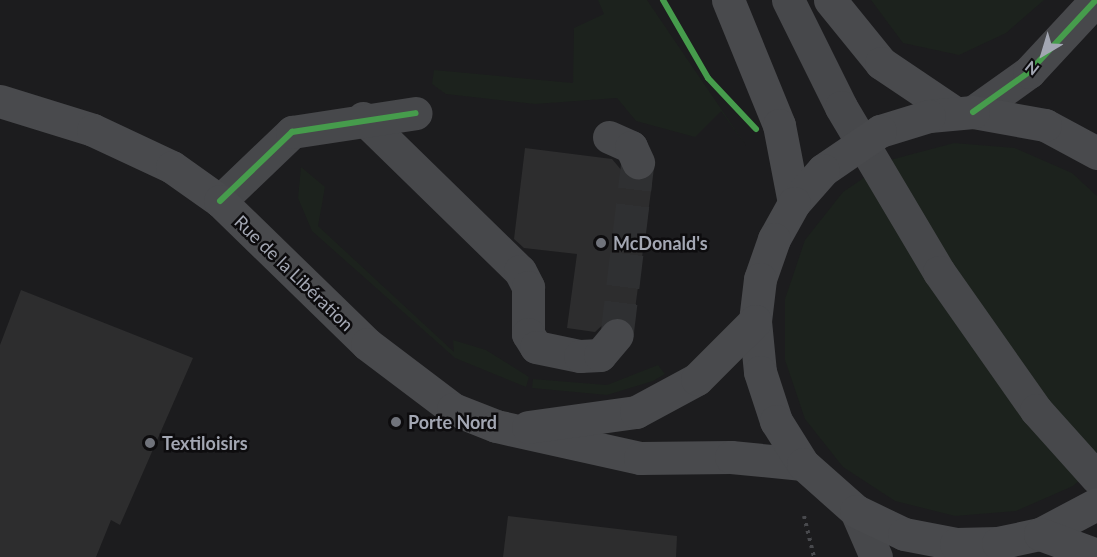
<!DOCTYPE html>
<meta charset="utf-8">
<style>
body{margin:0}
#map{position:relative;width:1097px;height:557px;overflow:hidden;background:#121212;font-family:Lato,sans-serif}
div>[style]{position:absolute}
.built>*{inset:0;background:#1c1c1e;transform-origin:0 0}
.green>*{inset:0;background:#1c221d}
.building>*{inset:0;background:#2d2d2e}
.minor-tunnel>*{height:33px;margin-top:-16.5px;transform-origin:0;background:repeating-linear-gradient(90deg,#2f3032 0 33px,transparent 0 49px)}
.path>*{height:4px;margin-top:-2px;transform-origin:0;background:repeating-linear-gradient(90deg,#48494d 0 3px,transparent 0 7.5px)}
.minor>*{height:33px;margin:-16.5px;padding:0 16.5px;transform-origin:16.5px;border-radius:16.5px;background:#47484b}
.major>*{height:33px;margin:-16.5px;padding:0 16.5px;transform-origin:16.5px;border-radius:16.5px;background:#494a4d}
.cycleway>*{height:6px;margin:-3px;padding:0 3px;transform-origin:3px;border-radius:3px;background:#469c4c}
.dots>*{width:16px;height:16px;translate:-50% -50%;box-sizing:border-box;border:3px solid #0d0c0e;border-radius:50%}
span{translate:-50% -50%;white-space:nowrap;text-align:center;line-height:1.15;-webkit-text-stroke:5px #0d0c0e;paint-order:stroke}
.poi-label{font-size:18px;color:#a3a7b3;font-weight:700}
.left{translate:0 -50%;text-align:left}
.street-label{font-size:18px;color:#a3a7b3}
.north{position:absolute;left:1013px;top:24px;width:60px;height:60px;-webkit-text-stroke:4px #0d0c0e;paint-order:stroke;rotate:218deg;font-size:16px;font-weight:700;line-height:24px;text-align:center;color:#a3a7b3}
.north::after{content:'';display:block;margin:auto;width:21px;height:27px;background:#a3a7b3;clip-path:polygon(50% 0,100% 100%,50% 72%,0 100%)}
</style>
<div id="map">
<div class="built">
<div style="left:0;top:0;width:1097px;height:557px"></div>
</div>
<div class="green">
<div style="clip-path:polygon(598px 0,647px 0,747px 147px,721px 111px,695px 137px,636px 121px,617px 98px,535px 104px,446px 94px,432px 84px,434px 70px,573px 83px,574px 28px,604px 14px)"></div>
<div style="clip-path:polygon(871px 0,1044px 0,1006px 33px,959px 55px,903px 43px)"></div>
<div style="clip-path:polygon(954px 143px,1015px 148px,1072px 173px,1097px 196px,1097px 464px,1073px 486px,1016px 511px,955px 516px,895px 501px,843px 467px,805px 419px,785px 360px,785px 299px,805px 240px,843px 192px,890px 160px)"></div>
<div style="clip-path:polygon(301px 167px,325px 187px,318px 226px,454px 352px,453px 340px,486px 350px,529px 377px,526px 387px,455px 358px,312px 231px,298px 198px)"></div>
<div style="clip-path:polygon(658px 365px,665px 374px,653px 381px,607px 395px,532px 388px,533px 379px,607px 385px)"></div>
</div>
<div class="building">
<div style="clip-path:polygon(525px 148px,612px 159px,628px 178px,646px 179px,646px 183px,652px 184px,633px 324px,620px 317px,610px 318px,595px 332px,567px 328px,577px 254px,524px 248px,514px 239px)"></div>
<div style="clip-path:polygon(21px 290px,193px 358px,120px 525px,111px 520px,96px 557px,0 557px,0 345px)"></div>
<div style="clip-path:polygon(508px 516px,677px 536px,676px 557px,503px 557px)"></div>
</div>
<div class="minor-tunnel">
<div style="left:617px;top:335px;width:174px;rotate:-83.1deg"></div>
</div>
<div class="path">
<div style="left:804px;top:516px;width:42px;rotate:76.3deg"></div>
</div>
<div class="minor">
<div style="left:788px;top:0;width:119px;rotate:63.6deg"></div>
<div style="left:841px;top:107px;width:192px;rotate:59.3deg"></div>
<div style="left:939px;top:272px;width:169px;rotate:54.9deg"></div>
<div style="left:1036px;top:410px;width:91px;rotate:48.1deg"></div>
<div style="left:973px;top:112px;width:69px;rotate:-35.5deg"></div>
<div style="left:1029px;top:72px;width:98px;rotate:-47.1deg"></div>
<div style="left:363px;top:118px;width:219px;rotate:44.3deg"></div>
<div style="left:520px;top:271px;width:18px;rotate:63deg"></div>
<div style="left:528px;top:287px;width:47px;rotate:90deg"></div>
<div style="left:528px;top:334px;width:15px;rotate:58deg"></div>
<div style="left:536px;top:347px;width:45px;rotate:11.6deg"></div>
<div style="left:580px;top:356px;width:20px;rotate:-3deg"></div>
<div style="left:600px;top:355px;width:26px;rotate:-50deg"></div>
<div style="left:609px;top:137px;width:24px;rotate:24deg"></div>
<div style="left:631px;top:147px;width:17px;rotate:65deg"></div>
<div style="left:220px;top:201px;width:100px;rotate:-43.8deg"></div>
<div style="left:292px;top:132px;width:125px;rotate:-8.7deg"></div>
<div style="left:856px;top:511px;width:50px;rotate:66.5deg"></div>
</div>
<div class="major">
<div style="left:728px;top:0;width:135px;rotate:67.8deg"></div>
<div style="left:779px;top:125px;width:79px;rotate:79.1deg"></div>
<div style="left:830px;top:0;width:81px;rotate:51deg"></div>
<div style="left:881px;top:63px;width:88px;rotate:33.9deg"></div>
<div style="left:0;top:101px;width:97px;rotate:17.3deg"></div>
<div style="left:93px;top:130px;width:87px;rotate:25.1deg"></div>
<div style="left:172px;top:167px;width:59px;rotate:35.3deg"></div>
<div style="left:220px;top:201px;width:205px;rotate:44.2deg"></div>
<div style="left:367px;top:344px;width:108px;rotate:37.1deg"></div>
<div style="left:453px;top:409px;width:46px;rotate:21.6deg"></div>
<div style="left:496px;top:426px;width:148px;rotate:12.5deg"></div>
<div style="left:640px;top:458px;width:91px;rotate:-0.6deg"></div>
<div style="left:731px;top:457px;width:72px;rotate:5.6deg"></div>
<div style="left:1097px;top:153px;width:59px;rotate:-151.7deg"></div>
<div style="left:1045px;top:125px;width:73px;rotate:-169.8deg"></div>
<div style="left:973px;top:112px;width:44px;rotate:174.8deg"></div>
<div style="left:929px;top:116px;width:51px;rotate:163deg"></div>
<div style="left:880px;top:131px;width:69px;rotate:145.6deg"></div>
<div style="left:823px;top:170px;width:44px;rotate:131.3deg"></div>
<div style="left:794px;top:203px;width:41px;rotate:119.1deg"></div>
<div style="left:774px;top:239px;width:42px;rotate:109.3deg"></div>
<div style="left:760px;top:279px;width:42px;rotate:96.8deg"></div>
<div style="left:755px;top:321px;width:51px;rotate:84.4deg"></div>
<div style="left:760px;top:372px;width:52px;rotate:71.9deg"></div>
<div style="left:776px;top:421px;width:51px;rotate:57.9deg"></div>
<div style="left:803px;top:464px;width:71px;rotate:41.6deg"></div>
<div style="left:856px;top:511px;width:53px;rotate:25.6deg"></div>
<div style="left:904px;top:534px;width:53px;rotate:10.9deg"></div>
<div style="left:956px;top:544px;width:42px;rotate:-1.4deg"></div>
<div style="left:998px;top:543px;width:43px;rotate:-12.1deg"></div>
<div style="left:1040px;top:534px;width:64px;rotate:-27.8deg"></div>
<div style="left:528px;top:427px;width:109px;rotate:-7.9deg"></div>
<div style="left:636px;top:412px;width:69px;rotate:-28.4deg"></div>
<div style="left:697px;top:379px;width:82px;rotate:-45deg"></div>
<div style="left:1040px;top:534px;width:61px;rotate:20.2deg"></div>
</div>
<div class="cycleway">
<div style="left:663px;top:0;width:90px;rotate:60deg"></div>
<div style="left:708px;top:78px;width:70px;rotate:46.7deg"></div>
<div style="left:973px;top:112px;width:69px;rotate:-35.5deg"></div>
<div style="left:1029px;top:72px;width:98px;rotate:-47.1deg"></div>
<div style="left:220px;top:201px;width:100px;rotate:-43.8deg"></div>
<div style="left:292px;top:132px;width:125px;rotate:-8.7deg"></div>
</div>
<div class="dots">
<div style="left:601px;top:243px;background:#70737b"></div>
<div style="left:396px;top:422px;background:#70737b"></div>
<div style="left:150px;top:443px;background:#70737b"></div>
</div>
<div class="poi-label">
<span class="left" style="left:613px;top:243px">McDonald's</span>
<span class="left" style="left:408px;top:422px">Porte Nord</span>
<span class="left" style="left:162px;top:443px">Textiloisirs</span>
</div>
<div class="street-label">
<span style="left:294px;top:273px;rotate:44deg">Rue de la Libération</span>
</div>
<div class="north">N</div>
</div>
